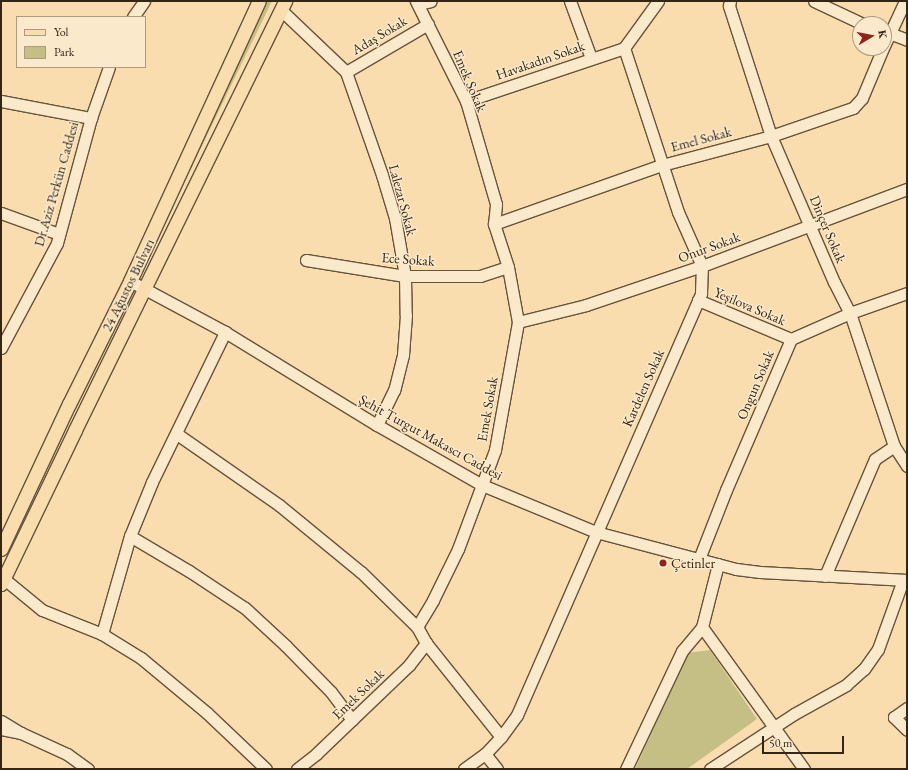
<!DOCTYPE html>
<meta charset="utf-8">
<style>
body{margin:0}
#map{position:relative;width:908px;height:770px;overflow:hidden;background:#f9ddaf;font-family:"EB Garamond",serif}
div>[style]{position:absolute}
.green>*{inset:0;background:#c5bf86}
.roads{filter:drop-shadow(1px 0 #66533b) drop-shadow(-1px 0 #66533b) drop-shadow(0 1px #66533b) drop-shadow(0 -1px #66533b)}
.minor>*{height:11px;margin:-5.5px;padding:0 5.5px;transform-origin:5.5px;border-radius:5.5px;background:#fbe9cb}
.major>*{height:13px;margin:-6.5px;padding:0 6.5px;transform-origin:6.5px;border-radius:6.5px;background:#f9ddaf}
.dots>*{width:11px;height:11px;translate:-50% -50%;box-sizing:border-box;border:2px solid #fbe9cb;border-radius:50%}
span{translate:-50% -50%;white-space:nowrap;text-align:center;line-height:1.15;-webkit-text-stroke:3px #fbe9cb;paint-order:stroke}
.street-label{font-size:14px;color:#352514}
.poi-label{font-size:14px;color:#352514}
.left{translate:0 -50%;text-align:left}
.frame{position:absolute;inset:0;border:2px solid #352514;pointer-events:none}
.legend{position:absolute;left:16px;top:16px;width:130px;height:52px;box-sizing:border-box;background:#fbe9cb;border:1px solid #ac9b82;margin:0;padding:5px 7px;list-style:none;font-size:12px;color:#352514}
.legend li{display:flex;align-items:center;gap:8px;height:20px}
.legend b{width:20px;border:1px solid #ac9b82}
.north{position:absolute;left:852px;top:16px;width:40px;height:40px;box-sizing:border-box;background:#fbe9cb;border:1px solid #ac9b82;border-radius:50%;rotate:80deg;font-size:11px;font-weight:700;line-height:16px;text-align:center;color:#352514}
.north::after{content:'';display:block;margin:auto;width:14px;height:18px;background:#8f2418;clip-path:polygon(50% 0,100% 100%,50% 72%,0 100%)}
.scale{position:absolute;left:762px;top:736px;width:82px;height:18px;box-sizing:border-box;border:2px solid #352514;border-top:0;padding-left:5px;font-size:12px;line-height:14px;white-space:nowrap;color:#352514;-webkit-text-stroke:3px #fbe9cb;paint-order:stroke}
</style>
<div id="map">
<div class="green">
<div style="clip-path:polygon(264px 1px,272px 1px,142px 270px)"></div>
<div style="clip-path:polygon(710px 650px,757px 719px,687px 769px,635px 769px,687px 653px)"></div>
</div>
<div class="roads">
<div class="minor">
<div style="left:570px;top:1px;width:61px;rotate:69.8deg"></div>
<div style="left:730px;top:1px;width:5px;rotate:101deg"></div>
<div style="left:729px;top:6px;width:137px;rotate:72.1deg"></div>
<div style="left:771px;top:136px;width:159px;rotate:66.7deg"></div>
<div style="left:834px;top:282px;width:35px;rotate:63deg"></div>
<div style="left:850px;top:313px;width:140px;rotate:71.7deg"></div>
<div style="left:894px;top:446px;width:24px;rotate:57deg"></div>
<div style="left:814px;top:1px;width:54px;rotate:25.1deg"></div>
<div style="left:419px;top:4px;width:12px;rotate:-14deg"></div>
<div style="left:281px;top:10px;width:90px;rotate:43.6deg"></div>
<div style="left:346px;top:72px;width:109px;rotate:70.7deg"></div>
<div style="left:382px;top:175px;width:45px;rotate:73.2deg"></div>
<div style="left:395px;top:218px;width:59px;rotate:80.2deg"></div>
<div style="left:405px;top:276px;width:39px;rotate:89deg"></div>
<div style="left:406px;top:315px;width:40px;rotate:94.3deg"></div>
<div style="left:403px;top:355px;width:36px;rotate:104deg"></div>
<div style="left:394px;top:390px;width:39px;rotate:116deg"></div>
<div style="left:133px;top:17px;width:19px;rotate:-55deg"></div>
<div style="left:884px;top:31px;width:25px;rotate:21deg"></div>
<div style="left:884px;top:46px;width:50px;rotate:-65deg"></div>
<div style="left:346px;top:72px;width:95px;rotate:-30.3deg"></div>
<div style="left:1px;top:101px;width:92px;rotate:10.7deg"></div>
<div style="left:466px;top:101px;width:167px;rotate:-18.5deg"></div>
<div style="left:1px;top:213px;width:62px;rotate:19.9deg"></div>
<div style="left:494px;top:224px;width:178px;rotate:-19.4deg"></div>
<div style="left:662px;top:165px;width:113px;rotate:-14.9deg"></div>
<div style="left:771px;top:136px;width:87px;rotate:-18.9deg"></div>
<div style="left:853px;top:108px;width:13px;rotate:-48deg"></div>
<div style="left:862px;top:98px;width:54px;rotate:-67.2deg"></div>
<div style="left:306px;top:260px;width:100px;rotate:9.2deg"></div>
<div style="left:405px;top:276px;width:75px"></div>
<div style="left:480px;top:276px;width:29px;rotate:-18deg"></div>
<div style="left:130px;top:281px;width:108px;rotate:28.2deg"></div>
<div style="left:225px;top:332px;width:178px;rotate:31.5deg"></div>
<div style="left:377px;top:425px;width:121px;rotate:29.7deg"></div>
<div style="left:482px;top:485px;width:123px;rotate:22.4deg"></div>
<div style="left:596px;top:532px;width:145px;rotate:14.8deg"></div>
<div style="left:736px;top:569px;width:24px;rotate:7deg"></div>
<div style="left:760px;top:572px;width:147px;rotate:3.1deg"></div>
<div style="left:698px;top:300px;width:101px;rotate:22.8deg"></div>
<div style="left:518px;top:322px;width:70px;rotate:-14deg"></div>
<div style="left:586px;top:305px;width:122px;rotate:-18.6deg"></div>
<div style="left:702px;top:266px;width:219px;rotate:-20.6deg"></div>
<div style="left:1px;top:348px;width:119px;rotate:-61.9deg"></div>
<div style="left:57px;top:243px;width:130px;rotate:-74.8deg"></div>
<div style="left:91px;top:118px;width:54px;rotate:-70.6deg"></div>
<div style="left:177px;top:434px;width:124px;rotate:34.8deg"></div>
<div style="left:279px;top:505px;width:106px;rotate:39.3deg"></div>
<div style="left:361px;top:572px;width:78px;rotate:44.5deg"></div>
<div style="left:130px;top:536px;width:69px;rotate:30.7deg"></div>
<div style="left:189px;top:571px;width:67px;rotate:33.5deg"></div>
<div style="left:245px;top:608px;width:56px;rotate:42.8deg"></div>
<div style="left:286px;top:646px;width:64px;rotate:45.6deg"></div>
<div style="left:331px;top:692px;width:35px;rotate:53deg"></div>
<div style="left:699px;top:559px;width:74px;rotate:-68.6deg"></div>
<div style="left:726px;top:490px;width:164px;rotate:-66.7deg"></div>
<div style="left:791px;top:339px;width:64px;rotate:-23.8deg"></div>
<div style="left:850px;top:313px;width:60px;rotate:-19.3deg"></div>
<div style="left:825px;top:576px;width:127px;rotate:-66.9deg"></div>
<div style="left:875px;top:459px;width:23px;rotate:-34deg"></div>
<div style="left:3px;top:578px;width:50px;rotate:39.4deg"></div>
<div style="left:42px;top:610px;width:65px;rotate:21.8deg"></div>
<div style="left:102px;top:634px;width:46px;rotate:31.6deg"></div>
<div style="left:141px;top:658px;width:86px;rotate:39.8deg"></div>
<div style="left:207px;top:713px;width:81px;rotate:43.5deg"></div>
<div style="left:702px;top:627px;width:175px;rotate:54.3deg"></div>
<div style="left:102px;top:634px;width:102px;rotate:-74.1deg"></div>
<div style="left:130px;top:536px;width:58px;rotate:-67.8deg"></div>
<div style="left:152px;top:482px;width:167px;rotate:-64deg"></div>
<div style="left:426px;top:643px;width:120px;rotate:51.4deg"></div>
<div style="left:907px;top:708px;width:16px;rotate:145deg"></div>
<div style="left:894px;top:717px;width:18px;rotate:45deg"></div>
<div style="left:1px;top:721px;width:23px;rotate:31deg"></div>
<div style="left:21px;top:733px;width:20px;rotate:-169deg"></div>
<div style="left:21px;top:733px;width:51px;rotate:24.5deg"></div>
<div style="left:67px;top:754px;width:26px;rotate:36deg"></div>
<div style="left:485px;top:754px;width:19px;rotate:51deg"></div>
<div style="left:297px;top:769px;width:24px;rotate:-38deg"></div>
<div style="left:316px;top:754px;width:129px;rotate:-43.7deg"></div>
<div style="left:409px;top:665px;width:28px;rotate:-52deg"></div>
<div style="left:426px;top:643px;width:18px;rotate:-119deg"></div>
<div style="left:417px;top:627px;width:31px;rotate:-59deg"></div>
<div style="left:433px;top:600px;width:57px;rotate:-63.9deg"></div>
<div style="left:458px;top:549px;width:106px;rotate:-69.5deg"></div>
<div style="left:495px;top:450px;width:130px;rotate:-79.8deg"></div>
<div style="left:518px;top:322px;width:56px;rotate:-100.3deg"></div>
<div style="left:508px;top:267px;width:45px;rotate:-108deg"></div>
<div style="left:494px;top:224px;width:20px;rotate:-84deg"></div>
<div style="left:496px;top:204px;width:107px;rotate:-106.2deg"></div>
<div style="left:466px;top:101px;width:112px;rotate:-116.6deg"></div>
<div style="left:464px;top:769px;width:26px;rotate:-36deg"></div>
<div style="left:485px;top:754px;width:23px;rotate:-47deg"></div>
<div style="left:501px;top:737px;width:27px;rotate:-54deg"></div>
<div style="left:517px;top:715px;width:460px;rotate:-66.4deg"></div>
<div style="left:701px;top:293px;width:27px;rotate:-88deg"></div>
<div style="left:702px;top:266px;width:59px;rotate:-114deg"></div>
<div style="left:678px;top:212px;width:173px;rotate:-108.2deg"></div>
<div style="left:624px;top:48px;width:58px;rotate:-54.1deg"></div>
<div style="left:626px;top:769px;width:131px;rotate:-64.6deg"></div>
<div style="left:682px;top:651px;width:31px;rotate:-50deg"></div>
<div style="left:702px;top:627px;width:65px;rotate:-75.7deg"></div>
<div style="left:710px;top:769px;width:100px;rotate:-33.2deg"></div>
<div style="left:794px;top:714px;width:60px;rotate:-29.1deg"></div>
<div style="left:846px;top:685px;width:24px;rotate:-42deg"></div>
<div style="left:864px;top:669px;width:24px;rotate:-55deg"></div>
<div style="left:878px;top:649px;width:73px;rotate:-70.1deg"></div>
</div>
<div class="major">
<div style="left:1px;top:549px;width:160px;rotate:-64.9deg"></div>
<div style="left:69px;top:404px;width:137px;rotate:-63.6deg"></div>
<div style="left:130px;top:281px;width:308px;rotate:-65.3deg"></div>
<div style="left:1px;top:584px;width:171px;rotate:-64.3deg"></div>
<div style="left:75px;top:430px;width:478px;rotate:-63.9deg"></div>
</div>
</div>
<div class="dots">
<div style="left:663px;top:563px;background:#8f2418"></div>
</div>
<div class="street-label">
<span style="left:379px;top:35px;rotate:-31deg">Adaş Sokak</span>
<span style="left:540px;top:60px;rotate:-19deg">Havakadın Sokak</span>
<span style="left:470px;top:81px;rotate:67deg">Emek Sokak</span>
<span style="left:701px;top:139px;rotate:-15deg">Emel Sokak</span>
<span style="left:56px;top:184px;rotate:-74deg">Dr.Aziz Perkün Caddesi</span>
<span style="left:403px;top:200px;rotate:75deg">Lalezar Sokak</span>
<span style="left:828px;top:229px;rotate:67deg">Dinçer Sokak</span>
<span style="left:709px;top:247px;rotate:-20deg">Onur Sokak</span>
<span style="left:408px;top:259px;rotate:4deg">Ece Sokak</span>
<span style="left:128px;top:285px;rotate:-64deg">24 Ağustos Bulvarı</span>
<span style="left:750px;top:306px;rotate:23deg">Yeşilova Sokak</span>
<span style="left:755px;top:385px;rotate:-67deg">Ongun Sokak</span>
<span style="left:643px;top:388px;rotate:-66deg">Kardelen Sokak</span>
<span style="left:487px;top:409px;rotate:-80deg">Emek Sokak</span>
<span style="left:431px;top:437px;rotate:29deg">Şehit Turgut Makascı Caddesi</span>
<span style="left:358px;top:694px;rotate:-44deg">Emek Sokak</span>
</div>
<div class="poi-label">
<span class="left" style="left:671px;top:563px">Çetinler</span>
</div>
<div class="frame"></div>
<ul class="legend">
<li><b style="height:5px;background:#f9ddaf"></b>Yol</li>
<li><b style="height:11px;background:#c5bf86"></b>Park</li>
</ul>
<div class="north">K</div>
<div class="scale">50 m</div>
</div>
